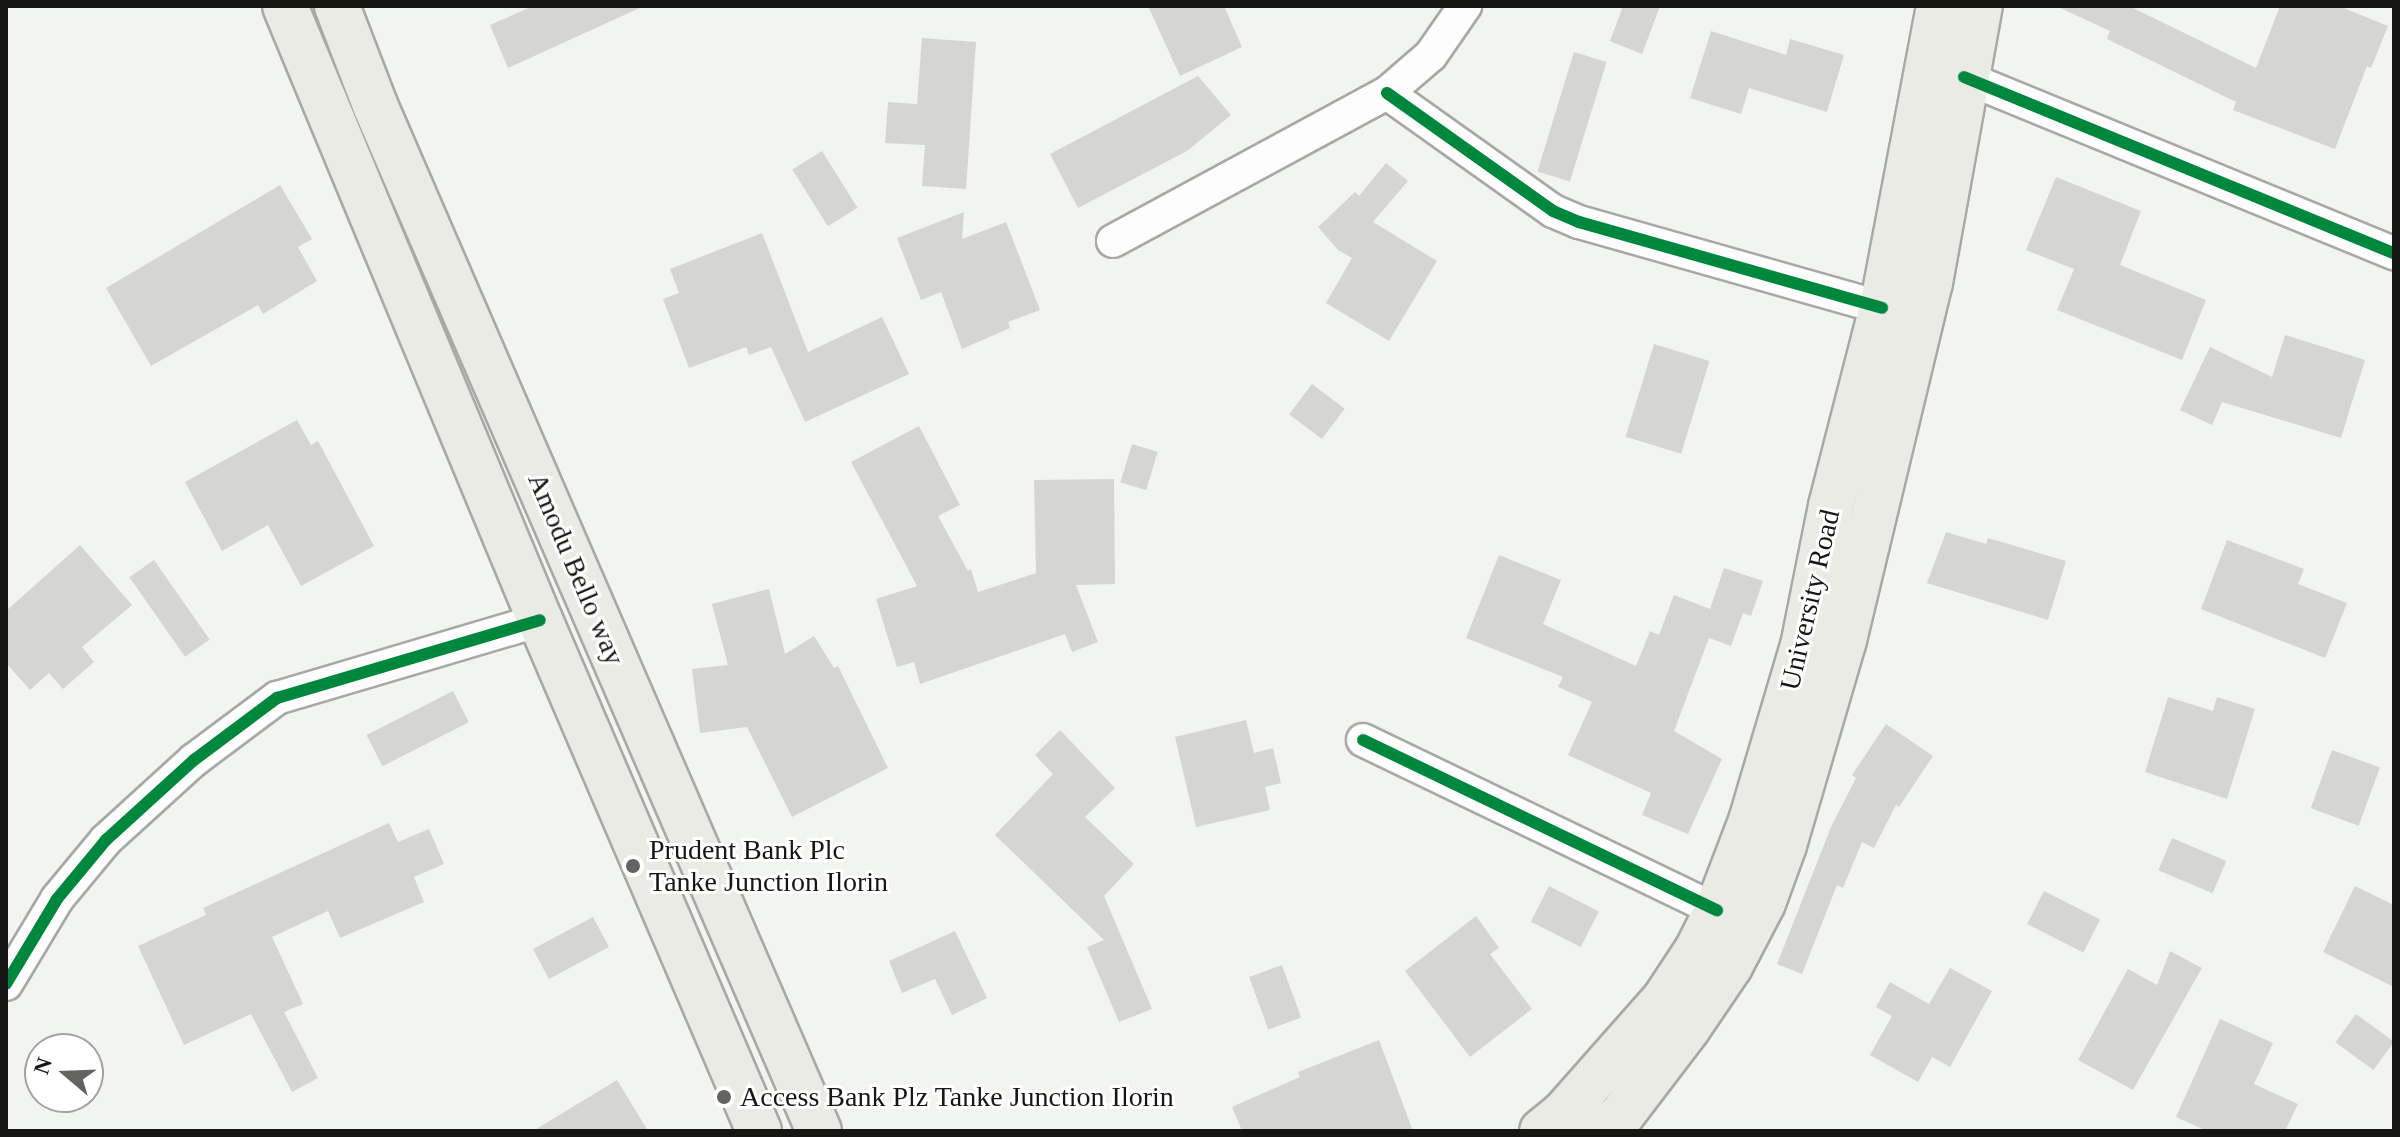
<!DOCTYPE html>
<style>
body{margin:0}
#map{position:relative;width:2400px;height:1137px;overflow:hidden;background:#f2f4ef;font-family:"Times New Roman",serif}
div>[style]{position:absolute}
.building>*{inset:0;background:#d5d6d2;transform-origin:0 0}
.roads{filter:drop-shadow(2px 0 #a8a9a6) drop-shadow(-2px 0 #a8a9a6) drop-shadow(0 2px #a8a9a6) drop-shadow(0 -2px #a8a9a6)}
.street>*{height:32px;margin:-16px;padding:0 16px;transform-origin:16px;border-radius:16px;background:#fdfdfd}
.primary>*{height:44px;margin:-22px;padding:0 22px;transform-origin:22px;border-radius:22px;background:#e9ebe4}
.cycleway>*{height:12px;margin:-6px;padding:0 6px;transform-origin:6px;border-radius:6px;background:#00873e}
.dots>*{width:22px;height:22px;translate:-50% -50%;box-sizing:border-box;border:4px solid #fff;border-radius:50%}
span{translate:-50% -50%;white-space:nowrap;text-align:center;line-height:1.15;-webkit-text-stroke:6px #fff;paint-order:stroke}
.street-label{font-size:28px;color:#161714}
.poi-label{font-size:28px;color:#161714}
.left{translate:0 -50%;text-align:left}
.frame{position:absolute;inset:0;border:8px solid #161714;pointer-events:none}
.north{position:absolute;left:24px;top:1033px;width:80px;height:80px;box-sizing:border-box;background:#fff;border:2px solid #a2a2a1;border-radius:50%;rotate:289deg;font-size:22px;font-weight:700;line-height:32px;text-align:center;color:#161714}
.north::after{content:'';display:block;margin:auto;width:28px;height:36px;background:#636461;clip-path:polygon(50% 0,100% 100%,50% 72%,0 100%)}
</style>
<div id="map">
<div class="building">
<div style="clip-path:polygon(533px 6px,644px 6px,508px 68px,490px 25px)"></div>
<div style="clip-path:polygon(1148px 6px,1224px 6px,1242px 47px,1180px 76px)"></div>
<div style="clip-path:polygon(1623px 6px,1660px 6px,1642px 54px,1610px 41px)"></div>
<div style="clip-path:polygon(2056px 6px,2129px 6px,2256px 68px,2280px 6px,2339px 6px,2388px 26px,2371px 68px,2367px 66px,2335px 149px,2233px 110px,2236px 102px,2107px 39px,2110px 31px)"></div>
<div style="clip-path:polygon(1711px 31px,1786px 55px,1790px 39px,1844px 55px,1827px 112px,1749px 88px,1741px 114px,1690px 98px)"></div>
<div style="clip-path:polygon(922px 38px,976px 42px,966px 189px,922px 186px,925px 145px,885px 143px,888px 102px,917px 104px)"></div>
<div style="left:1574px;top:52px;width:34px;height:125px;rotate:17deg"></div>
<div style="clip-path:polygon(1198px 76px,1231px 115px,1187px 151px,1078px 208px,1050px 154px)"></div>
<div style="left:822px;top:151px;width:67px;height:35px;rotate:58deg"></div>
<div style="clip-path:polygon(1386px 163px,1408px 181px,1373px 222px,1437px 261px,1389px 341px,1326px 303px,1352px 258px,1338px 250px,1318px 227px,1355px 192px,1359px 196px)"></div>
<div style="clip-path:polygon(2056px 177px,2141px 211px,2120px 265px,2206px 300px,2182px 360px,2057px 310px,2074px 269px,2026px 250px)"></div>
<div style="clip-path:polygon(280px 185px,312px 239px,298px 247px,317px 281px,263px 314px,258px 305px,151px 366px,106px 288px)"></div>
<div style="clip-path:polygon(964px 212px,962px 239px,1006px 222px,1040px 310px,1008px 322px,1010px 328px,962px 349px,941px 292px,921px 300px,897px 238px)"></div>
<div style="clip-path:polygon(762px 233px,808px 352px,882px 317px,909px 374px,805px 422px,771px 347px,749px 355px,746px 347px,689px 368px,663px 299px,679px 293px,670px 269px)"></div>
<div style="clip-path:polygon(2285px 335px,2365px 360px,2341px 438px,2222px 402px,2212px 425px,2180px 410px,2210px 347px,2272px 377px)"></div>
<div style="left:1654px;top:344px;width:58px;height:97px;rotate:17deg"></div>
<div style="left:1312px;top:384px;width:41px;height:38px;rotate:37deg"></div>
<div style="clip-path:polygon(297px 420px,311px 445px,318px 441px,374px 546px,301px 586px,268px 525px,222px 551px,185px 482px)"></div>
<div style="clip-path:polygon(919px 426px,960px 505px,938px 516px,968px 571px,971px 569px,978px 592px,1036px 573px,1034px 480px,1114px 479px,1115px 584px,1076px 585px,1098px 642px,1072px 652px,1065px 634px,920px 684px,914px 662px,897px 667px,876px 599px,917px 586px,851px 462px)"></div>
<div style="left:1132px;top:444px;width:27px;height:40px;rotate:17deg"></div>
<div style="clip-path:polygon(1946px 532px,1986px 544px,1988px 538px,2066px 561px,2048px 620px,1927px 583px)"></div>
<div style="clip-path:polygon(2227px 540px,2304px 569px,2298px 584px,2347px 603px,2325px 658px,2201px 609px)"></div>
<div style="clip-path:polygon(80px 545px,132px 605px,82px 647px,94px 662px,63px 689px,49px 673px,30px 690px,6px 663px,6px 611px)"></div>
<div style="clip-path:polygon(1499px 555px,1561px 580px,1543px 624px,1636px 666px,1650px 631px,1659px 635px,1674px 595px,1710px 609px,1724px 568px,1763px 581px,1751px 616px,1743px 613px,1731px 646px,1709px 638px,1674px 731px,1722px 759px,1688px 834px,1642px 815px,1651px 793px,1568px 755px,1592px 702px,1558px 687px,1563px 677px,1466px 638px)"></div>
<div style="left:154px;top:560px;width:97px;height:30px;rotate:55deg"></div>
<div style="clip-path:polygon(769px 589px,785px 654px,814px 636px,834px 668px,838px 666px,888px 768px,792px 817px,747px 727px,700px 733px,692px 669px,728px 665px,712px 604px)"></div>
<div style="left:453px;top:691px;width:35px;height:97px;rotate:63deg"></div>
<div style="clip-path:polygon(2168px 697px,2213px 711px,2217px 697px,2255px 709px,2227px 799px,2145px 772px)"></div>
<div style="clip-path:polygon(1246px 720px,1254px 753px,1273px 748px,1281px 783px,1265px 787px,1270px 810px,1196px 827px,1175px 737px)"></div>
<div style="clip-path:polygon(1886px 724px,1933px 756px,1899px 807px,1896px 805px,1874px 848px,1862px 842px,1843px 888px,1837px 885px,1802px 974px,1777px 964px,1831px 827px,1856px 778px,1852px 775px)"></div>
<div style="clip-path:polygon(1060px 730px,1115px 788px,1085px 817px,1134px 864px,1104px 896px,1152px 1009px,1119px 1022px,1087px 947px,1104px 940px,995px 835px,1053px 774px,1035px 755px)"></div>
<div style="left:2332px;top:750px;width:51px;height:62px;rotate:20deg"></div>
<div style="clip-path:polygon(389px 823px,398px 842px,429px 829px,444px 864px,414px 877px,424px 902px,340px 938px,328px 911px,272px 937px,303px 1004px,284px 1012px,318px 1078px,292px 1092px,251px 1014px,184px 1045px,138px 946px,206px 915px,203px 908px)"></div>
<div style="left:2172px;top:838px;width:59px;height:35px;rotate:23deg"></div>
<div style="left:1549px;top:886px;width:56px;height:40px;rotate:27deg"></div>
<div style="clip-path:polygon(2355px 886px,2394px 905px,2394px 987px,2323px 952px)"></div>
<div style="left:2044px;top:891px;width:63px;height:37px;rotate:27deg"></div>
<div style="clip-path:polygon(1476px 916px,1499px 948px,1490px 954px,1532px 1009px,1470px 1057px,1405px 971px)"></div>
<div style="left:593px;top:917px;width:34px;height:68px;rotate:62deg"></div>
<div style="clip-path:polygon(955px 931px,987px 998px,952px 1015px,935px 979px,902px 993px,889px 961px)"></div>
<div style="clip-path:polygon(2170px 951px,2202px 968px,2133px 1090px,2078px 1060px,2128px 969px,2157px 985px)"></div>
<div style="left:1282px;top:965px;width:56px;height:35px;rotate:70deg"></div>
<div style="clip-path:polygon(1950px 968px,1992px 991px,1950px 1067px,1932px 1057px,1918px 1082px,1870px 1055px,1892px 1016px,1876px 1007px,1890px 982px,1929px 1004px)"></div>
<div style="left:2356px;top:1014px;width:47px;height:35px;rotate:36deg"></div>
<div style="clip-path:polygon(2220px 1019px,2273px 1043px,2254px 1084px,2298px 1104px,2285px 1131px,2207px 1131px,2176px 1117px)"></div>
<div style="clip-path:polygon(1379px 1040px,1413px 1131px,1242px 1131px,1232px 1107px,1300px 1077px,1298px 1072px)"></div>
<div style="clip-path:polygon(617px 1080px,648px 1131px,533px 1131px)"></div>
</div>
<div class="roads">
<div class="street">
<div style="left:1964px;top:77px;width:465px;rotate:22.3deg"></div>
<div style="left:1387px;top:93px;width:204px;rotate:35.4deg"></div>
<div style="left:1553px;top:211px;width:28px;rotate:23deg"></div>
<div style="left:1579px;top:222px;width:315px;rotate:15.8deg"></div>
<div style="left:1113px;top:241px;width:311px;rotate:-28.4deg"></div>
<div style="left:1387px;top:93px;width:58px;rotate:-40.8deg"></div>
<div style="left:1431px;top:55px;width:60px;rotate:-55.2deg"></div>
<div style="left:1363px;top:740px;width:393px;rotate:25.7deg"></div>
<div style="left:6px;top:984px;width:99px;rotate:-59deg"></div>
<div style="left:57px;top:899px;width:77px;rotate:-50.3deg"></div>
<div style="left:106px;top:840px;width:119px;rotate:-42.3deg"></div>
<div style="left:194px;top:760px;width:104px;rotate:-36.8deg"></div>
<div style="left:277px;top:698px;width:274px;rotate:-16.5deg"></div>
</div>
<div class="primary">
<div style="left:285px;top:6px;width:665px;rotate:67.45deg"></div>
<div style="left:540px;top:620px;width:556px;rotate:66.8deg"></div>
<div style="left:337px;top:6px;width:106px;rotate:69deg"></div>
<div style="left:375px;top:105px;width:1118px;rotate:66.6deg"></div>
<div style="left:1542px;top:1131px;width:28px;rotate:-39deg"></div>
<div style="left:1564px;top:1113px;width:151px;rotate:-48.5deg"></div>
<div style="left:1664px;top:1000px;width:60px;rotate:-56.6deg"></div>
<div style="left:1697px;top:950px;width:45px;rotate:-63.4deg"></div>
<div style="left:1717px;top:910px;width:95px;rotate:-69.1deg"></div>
<div style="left:1751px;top:821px;width:183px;rotate:-73.5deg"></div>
<div style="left:1803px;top:646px;width:143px;rotate:-78.7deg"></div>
<div style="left:1831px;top:506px;width:204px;rotate:-75.6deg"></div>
<div style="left:1882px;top:308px;width:307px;rotate:-79.3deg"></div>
<div style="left:1601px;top:1131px;width:25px;rotate:-37deg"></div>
<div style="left:1621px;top:1116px;width:111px;rotate:-52.7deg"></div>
<div style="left:1688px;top:1028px;width:75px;rotate:-55.9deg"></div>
<div style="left:1730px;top:966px;width:71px;rotate:-62.4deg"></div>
<div style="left:1763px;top:903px;width:62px;rotate:-70.1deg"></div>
<div style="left:1784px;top:845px;width:214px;rotate:-73.7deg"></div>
<div style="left:1844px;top:640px;width:367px;rotate:-76.5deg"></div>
<div style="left:1930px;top:283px;width:281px;rotate:-79.8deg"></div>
</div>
</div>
<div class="cycleway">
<div style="left:1964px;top:77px;width:465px;rotate:22.3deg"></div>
<div style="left:1387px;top:93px;width:204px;rotate:35.4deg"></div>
<div style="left:1553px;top:211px;width:28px;rotate:23deg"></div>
<div style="left:1579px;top:222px;width:315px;rotate:15.8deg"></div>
<div style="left:1363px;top:740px;width:393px;rotate:25.7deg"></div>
<div style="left:6px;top:984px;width:99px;rotate:-59deg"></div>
<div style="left:57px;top:899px;width:77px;rotate:-50.3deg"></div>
<div style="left:106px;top:840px;width:119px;rotate:-42.3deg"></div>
<div style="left:194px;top:760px;width:104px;rotate:-36.8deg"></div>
<div style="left:277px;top:698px;width:274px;rotate:-16.5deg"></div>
</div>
<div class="dots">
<div style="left:633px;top:866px;background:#636461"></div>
<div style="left:724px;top:1097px;background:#636461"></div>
</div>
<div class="street-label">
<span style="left:576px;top:569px;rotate:67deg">Amodu Bello way</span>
<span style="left:1810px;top:600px;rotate:-77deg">University Road</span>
</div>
<div class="poi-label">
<span class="left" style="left:649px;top:866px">Prudent Bank Plc<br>Tanke Junction Ilorin</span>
<span class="left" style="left:740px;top:1097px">Access Bank Plz Tanke Junction Ilorin</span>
</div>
<div class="frame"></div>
<div class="north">N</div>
</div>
